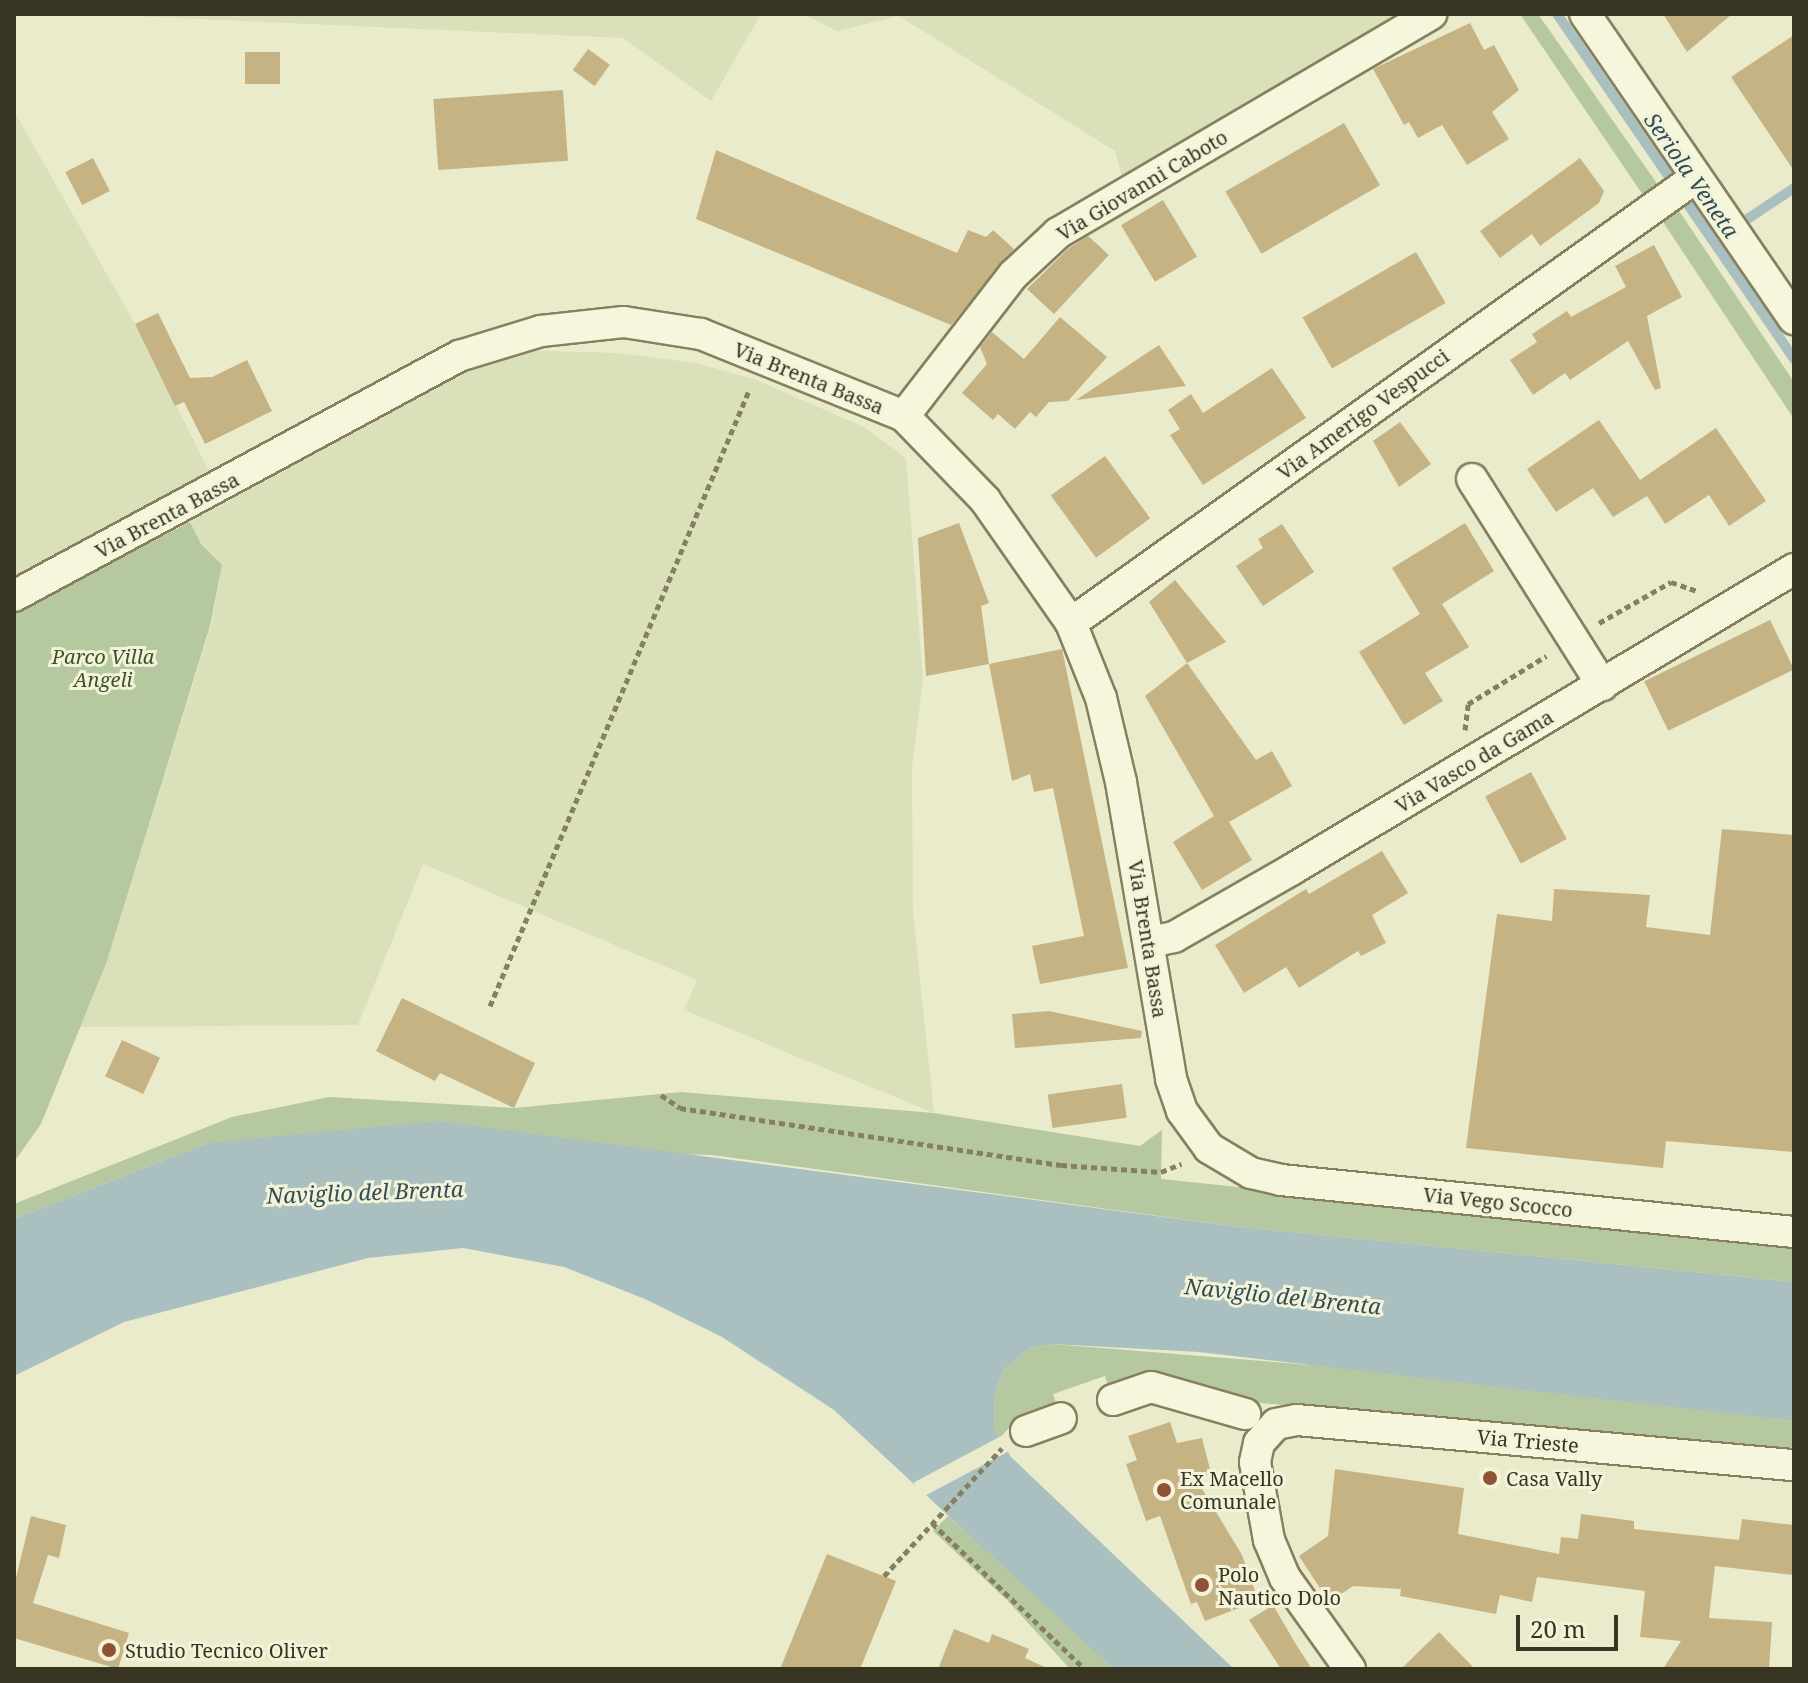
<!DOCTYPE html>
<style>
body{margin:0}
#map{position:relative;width:1808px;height:1683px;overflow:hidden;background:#eaebcb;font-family:"Noto Serif",serif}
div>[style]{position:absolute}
.farmland>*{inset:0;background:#dae0b9}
.green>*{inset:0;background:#b6c89f}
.water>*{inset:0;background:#aabfc0}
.pier>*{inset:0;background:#eaebcb;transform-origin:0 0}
.stream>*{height:10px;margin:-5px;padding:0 5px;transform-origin:5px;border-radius:5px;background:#aabfc0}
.building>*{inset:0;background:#c5b384;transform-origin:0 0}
.path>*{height:5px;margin-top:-2.5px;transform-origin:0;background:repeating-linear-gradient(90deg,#868060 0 6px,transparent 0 10px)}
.roads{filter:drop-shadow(2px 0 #868060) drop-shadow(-2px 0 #868060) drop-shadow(0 2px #868060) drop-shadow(0 -2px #868060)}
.street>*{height:30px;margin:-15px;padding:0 15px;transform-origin:15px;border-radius:15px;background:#f6f6dd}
.dots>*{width:22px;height:22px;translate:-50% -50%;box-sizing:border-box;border:4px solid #f2f3d9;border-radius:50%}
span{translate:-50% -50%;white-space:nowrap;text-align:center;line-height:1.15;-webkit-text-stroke:6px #f2f3d9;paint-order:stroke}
.street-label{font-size:20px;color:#383422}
.park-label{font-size:20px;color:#3c522b;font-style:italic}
.poi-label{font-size:20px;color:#383422}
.left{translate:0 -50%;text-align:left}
.water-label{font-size:22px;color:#334d56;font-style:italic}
.frame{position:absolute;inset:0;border:16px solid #383422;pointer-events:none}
.scale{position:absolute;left:1516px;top:1615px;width:102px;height:36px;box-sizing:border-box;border:4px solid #383422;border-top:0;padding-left:10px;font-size:24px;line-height:28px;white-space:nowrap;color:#383422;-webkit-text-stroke:6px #f2f3d9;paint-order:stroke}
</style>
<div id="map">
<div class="farmland">
<div style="clip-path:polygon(87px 14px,761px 14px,711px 101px,623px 38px)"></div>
<div style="clip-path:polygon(803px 14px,1410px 14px,1123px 180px,1115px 151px,899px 16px,837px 31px)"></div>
<div style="clip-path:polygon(14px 111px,135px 324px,213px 479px,14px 580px)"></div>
<div style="clip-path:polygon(520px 350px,618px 353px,696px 363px,754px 379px,864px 427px,906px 458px,923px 680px,912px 767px,913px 912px,934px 1113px,684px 1010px,697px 980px,423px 864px,358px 1025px,80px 1027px,107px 961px,211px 626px,222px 565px,201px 544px,190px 522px,465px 373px)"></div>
</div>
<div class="green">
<div style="clip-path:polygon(1520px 14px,1538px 14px,1658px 185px,1643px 195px)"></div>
<div style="clip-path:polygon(1675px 205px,1794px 382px,1794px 419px,1659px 216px)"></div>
<div style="clip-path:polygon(190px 522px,201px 544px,222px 565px,210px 626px,107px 961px,41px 1124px,14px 1162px,14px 613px)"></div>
<div style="clip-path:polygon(681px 1092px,934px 1113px,1140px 1146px,1162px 1130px,1161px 1179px,1794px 1244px,1794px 1282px,1232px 1226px,712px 1155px,208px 1143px,14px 1219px,14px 1204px,232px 1117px,329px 1097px,514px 1108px)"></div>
<div style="clip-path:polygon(1052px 1344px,1348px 1368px,1794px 1421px,1794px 1452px,1109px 1389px,1105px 1376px,1053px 1394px,1059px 1412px,1008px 1429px,1000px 1438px,994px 1428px,995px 1395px,1003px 1371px,1028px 1349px)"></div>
<div style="clip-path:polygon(948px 1516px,1067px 1623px,1114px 1669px,1070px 1669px,1009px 1602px,933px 1531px)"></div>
</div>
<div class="water">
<div style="clip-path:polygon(437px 1121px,1232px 1226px,1794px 1282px,1794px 1421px,1199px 1352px,1052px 1344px,1028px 1349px,1003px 1371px,995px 1395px,994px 1428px,1011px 1457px,1234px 1669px,1114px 1669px,834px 1410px,722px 1337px,645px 1299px,564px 1267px,463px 1248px,368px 1258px,124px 1322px,14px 1376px,14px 1219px,208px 1143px)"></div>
</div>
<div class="pier">
<div style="left:1003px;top:1435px;width:17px;height:101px;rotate:62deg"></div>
</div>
<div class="stream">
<div style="left:1557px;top:14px;width:419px;rotate:55.5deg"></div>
<div style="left:1746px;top:220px;width:58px;rotate:-33.7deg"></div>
</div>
<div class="building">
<div style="clip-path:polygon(1663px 14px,1732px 14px,1687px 52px)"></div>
<div style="clip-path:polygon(1470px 23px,1484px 50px,1494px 45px,1519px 90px,1492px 112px,1509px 139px,1467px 165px,1442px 125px,1418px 138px,1409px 122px,1404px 125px,1373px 69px)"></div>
<div style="clip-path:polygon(1794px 35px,1794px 171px,1731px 77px)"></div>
<div style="left:588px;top:49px;width:27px;height:26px;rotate:36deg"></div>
<div style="left:245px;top:52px;width:35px;height:32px"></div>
<div style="left:563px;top:90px;width:71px;height:130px;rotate:86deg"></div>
<div style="left:1344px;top:123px;width:72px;height:137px;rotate:60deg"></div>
<div style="clip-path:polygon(716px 150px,957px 253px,968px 230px,986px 237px,993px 230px,1014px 249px,951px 325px,696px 219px)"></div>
<div style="left:93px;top:158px;width:37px;height:31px;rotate:63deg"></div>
<div style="clip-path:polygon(1580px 158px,1604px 191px,1599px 203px,1540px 246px,1532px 234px,1500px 258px,1480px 231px)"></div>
<div style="left:1163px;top:200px;width:66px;height:49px;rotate:59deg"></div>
<div style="clip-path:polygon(1088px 236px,1109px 255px,1054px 314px,1027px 289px,1069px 248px)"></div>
<div style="clip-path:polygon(1654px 245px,1682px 297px,1647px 316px,1661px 388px,1655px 390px,1628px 341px,1570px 380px,1565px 373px,1533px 395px,1510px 360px,1537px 342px,1532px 334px,1567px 311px,1571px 317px,1626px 287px,1615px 266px)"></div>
<div style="left:1416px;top:252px;width:59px;height:131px;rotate:60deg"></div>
<div style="clip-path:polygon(158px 313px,190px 378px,212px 377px,247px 360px,272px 411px,205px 444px,184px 402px,175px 406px,135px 324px)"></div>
<div style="clip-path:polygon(1060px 317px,1107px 357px,1068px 401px,1049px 402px,1036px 417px,1030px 412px,1015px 429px,998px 414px,993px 420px,962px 393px,987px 364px,980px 347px,992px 332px,1024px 359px)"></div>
<div style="clip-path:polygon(1159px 345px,1186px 386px,1076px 400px)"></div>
<div style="clip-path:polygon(1272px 368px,1306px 418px,1203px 485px,1170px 435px,1180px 429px,1168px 410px,1191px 394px,1203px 413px)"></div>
<div style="clip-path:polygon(1599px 420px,1640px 480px,1716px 428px,1766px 501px,1729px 526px,1709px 495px,1665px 524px,1647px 496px,1613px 517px,1593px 488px,1556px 512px,1527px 469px)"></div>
<div style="clip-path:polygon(1400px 422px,1431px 464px,1399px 487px,1373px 441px)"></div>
<div style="left:1105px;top:456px;width:77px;height:67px;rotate:54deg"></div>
<div style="clip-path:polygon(959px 523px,989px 603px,981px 606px,989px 664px,926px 676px,918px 538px)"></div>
<div style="clip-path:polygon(1465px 523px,1494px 571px,1442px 604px,1469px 647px,1425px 673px,1443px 701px,1404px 725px,1359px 652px,1420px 614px,1392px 568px)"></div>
<div style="clip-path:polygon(1282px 524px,1314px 572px,1263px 606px,1236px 566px,1263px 548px,1258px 539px)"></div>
<div style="clip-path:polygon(1175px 580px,1226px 642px,1187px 663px,1149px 602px)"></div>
<div style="left:1770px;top:620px;width:55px;height:140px;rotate:64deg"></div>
<div style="clip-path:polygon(1062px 649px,1128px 968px,1040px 984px,1032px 946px,1084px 936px,1053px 788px,1034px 792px,1030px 774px,1012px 781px,989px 664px)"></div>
<div style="clip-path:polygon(1187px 663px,1256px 760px,1272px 751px,1292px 786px,1229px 822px,1252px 860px,1202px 890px,1173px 842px,1214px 816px,1145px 696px)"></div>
<div style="left:1531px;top:772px;width:76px;height:52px;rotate:62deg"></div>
<div style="clip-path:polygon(1722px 829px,1794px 835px,1794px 1152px,1666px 1141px,1663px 1168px,1466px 1148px,1497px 914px,1552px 921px,1554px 889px,1650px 895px,1646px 927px,1710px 935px)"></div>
<div style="clip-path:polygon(1382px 851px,1408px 893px,1372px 915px,1386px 943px,1361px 956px,1358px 951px,1299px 988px,1286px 967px,1244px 993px,1215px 945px,1306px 889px,1309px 894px)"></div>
<div style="clip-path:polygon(402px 998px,535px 1063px,514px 1108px,440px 1073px,435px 1081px,376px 1051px)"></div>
<div style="clip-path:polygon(1049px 1011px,1142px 1031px,1141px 1038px,1015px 1048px,1012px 1014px)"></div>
<div style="left:122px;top:1040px;width:42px;height:40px;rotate:25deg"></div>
<div style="left:1122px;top:1084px;width:34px;height:75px;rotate:82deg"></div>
<div style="clip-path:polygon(1170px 1422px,1177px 1443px,1202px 1438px,1211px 1473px,1198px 1482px,1242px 1555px,1255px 1591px,1255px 1602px,1205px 1621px,1197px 1602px,1191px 1604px,1160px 1516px,1146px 1521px,1126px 1464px,1137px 1460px,1128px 1436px)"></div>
<div style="clip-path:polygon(1335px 1469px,1464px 1488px,1458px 1534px,1559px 1554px,1561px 1537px,1578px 1539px,1581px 1514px,1634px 1521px,1634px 1529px,1739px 1540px,1742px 1519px,1794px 1525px,1794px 1575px,1715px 1566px,1709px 1618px,1772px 1622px,1769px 1669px,1663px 1669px,1681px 1641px,1640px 1637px,1645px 1591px,1537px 1577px,1532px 1602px,1500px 1595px,1496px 1614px,1400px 1596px,1401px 1589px,1353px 1586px,1329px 1602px,1299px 1556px,1328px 1536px)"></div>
<div style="clip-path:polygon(31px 1516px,66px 1525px,59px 1558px,48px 1555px,33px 1603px,129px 1633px,118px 1669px,14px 1638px,14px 1586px)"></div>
<div style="clip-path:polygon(827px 1554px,896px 1581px,860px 1669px,780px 1669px)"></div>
<div style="clip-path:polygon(1273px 1605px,1297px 1646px,1312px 1669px,1281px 1669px,1249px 1620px)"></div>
<div style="clip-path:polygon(954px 1629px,989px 1643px,992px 1634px,1029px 1649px,1025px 1658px,1049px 1669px,938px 1669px)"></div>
<div style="clip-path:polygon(1439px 1632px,1475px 1669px,1401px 1669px)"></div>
</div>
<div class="path">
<div style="left:1599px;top:623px;width:83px;rotate:-29.7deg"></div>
<div style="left:1671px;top:582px;width:28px;rotate:19deg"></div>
<div style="left:1465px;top:730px;width:26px;rotate:-83deg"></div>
<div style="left:1468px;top:704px;width:92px;rotate:-31.6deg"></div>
<div style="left:490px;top:1006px;width:670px;rotate:-67.18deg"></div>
<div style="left:661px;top:1095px;width:23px;rotate:34deg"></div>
<div style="left:680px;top:1108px;width:385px;rotate:8.5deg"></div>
<div style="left:1061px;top:1165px;width:100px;rotate:4deg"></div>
<div style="left:1161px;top:1172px;width:22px;rotate:-22deg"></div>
<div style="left:932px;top:1523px;width:211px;rotate:43.7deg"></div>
<div style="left:884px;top:1576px;width:174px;rotate:-47.3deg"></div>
</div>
<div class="roads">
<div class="street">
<div style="left:1585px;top:14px;width:370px;rotate:55.6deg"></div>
<div style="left:904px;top:416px;width:178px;rotate:-52.3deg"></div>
<div style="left:1013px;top:275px;width:62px;rotate:-43deg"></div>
<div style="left:1058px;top:233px;width:433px;rotate:-30.4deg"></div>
<div style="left:1472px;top:479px;width:244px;rotate:57.7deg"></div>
<div style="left:14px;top:596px;width:506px;rotate:-28.34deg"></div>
<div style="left:459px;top:356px;width:86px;rotate:-17deg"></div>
<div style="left:541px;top:331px;width:83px;rotate:-6.2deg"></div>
<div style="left:624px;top:322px;width:78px;rotate:8.9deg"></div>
<div style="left:701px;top:334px;width:219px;rotate:22deg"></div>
<div style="left:904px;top:416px;width:117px;rotate:46deg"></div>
<div style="left:985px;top:500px;width:150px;rotate:55deg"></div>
<div style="left:1071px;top:623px;width:81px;rotate:68.2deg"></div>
<div style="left:1101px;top:698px;width:86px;rotate:76.6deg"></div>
<div style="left:1121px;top:782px;width:301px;rotate:80.4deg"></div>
<div style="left:1171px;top:1079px;width:34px;rotate:71deg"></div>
<div style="left:1182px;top:1111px;width:46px;rotate:53.9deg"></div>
<div style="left:1209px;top:1148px;width:49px;rotate:30.8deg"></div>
<div style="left:1251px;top:1173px;width:31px;rotate:13deg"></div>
<div style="left:1281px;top:1180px;width:516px;rotate:5.79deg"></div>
<div style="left:1071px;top:623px;width:766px;rotate:-35.49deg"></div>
<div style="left:1150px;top:942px;width:25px;rotate:-12deg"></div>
<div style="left:1174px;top:937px;width:135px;rotate:-29.8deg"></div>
<div style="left:1291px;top:870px;width:586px;rotate:-30.9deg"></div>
<div style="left:1113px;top:1400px;width:40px;rotate:-18.9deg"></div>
<div style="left:1151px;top:1387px;width:98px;rotate:16deg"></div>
<div style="left:1026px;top:1431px;width:37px;rotate:-20deg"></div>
<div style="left:1350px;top:1669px;width:112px;rotate:-125.5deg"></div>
<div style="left:1285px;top:1578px;width:41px;rotate:-112.8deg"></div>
<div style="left:1269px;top:1540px;width:79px;rotate:-100.2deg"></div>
<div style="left:1255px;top:1462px;width:19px;rotate:-78deg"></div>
<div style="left:1259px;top:1443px;width:25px;rotate:-48deg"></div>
<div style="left:1276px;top:1424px;width:21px;rotate:-11deg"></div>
<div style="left:1297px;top:1420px;width:499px;rotate:5.2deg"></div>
</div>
</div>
<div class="dots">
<div style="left:1490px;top:1478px;background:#8f5236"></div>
<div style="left:1164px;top:1490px;background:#8f5236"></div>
<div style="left:1202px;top:1585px;background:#8f5236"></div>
<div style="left:109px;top:1650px;background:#8f5236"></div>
</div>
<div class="street-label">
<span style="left:1142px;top:185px;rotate:-31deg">Via Giovanni Caboto</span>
<span style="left:809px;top:378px;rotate:22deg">Via Brenta Bassa</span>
<span style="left:1363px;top:414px;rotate:-36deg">Via Amerigo Vespucci</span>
<span style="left:167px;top:515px;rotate:-28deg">Via Brenta Bassa</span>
<span style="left:1474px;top:761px;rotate:-31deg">Via Vasco da Gama</span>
<span style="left:1148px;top:939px;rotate:81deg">Via Brenta Bassa</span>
<span style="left:1498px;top:1202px;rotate:6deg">Via Vego Scocco</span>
<span style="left:1528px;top:1441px;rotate:5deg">Via Trieste</span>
</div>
<div class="park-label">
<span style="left:103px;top:668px">Parco Villa<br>Angeli</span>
</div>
<div class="poi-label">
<span class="left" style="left:1180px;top:1490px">Ex Macello<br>Comunale</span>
<span class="left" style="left:1506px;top:1478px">Casa Vally</span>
<span class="left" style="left:1218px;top:1586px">Polo<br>Nautico Dolo</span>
<span class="left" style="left:125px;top:1650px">Studio Tecnico Oliver</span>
</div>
<div class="water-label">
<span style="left:1692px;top:175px;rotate:55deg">Seriola Veneta</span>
<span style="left:365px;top:1192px;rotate:-2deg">Naviglio del Brenta</span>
<span style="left:1283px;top:1296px;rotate:6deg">Naviglio del Brenta</span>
</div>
<div class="frame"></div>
<div class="scale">20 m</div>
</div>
